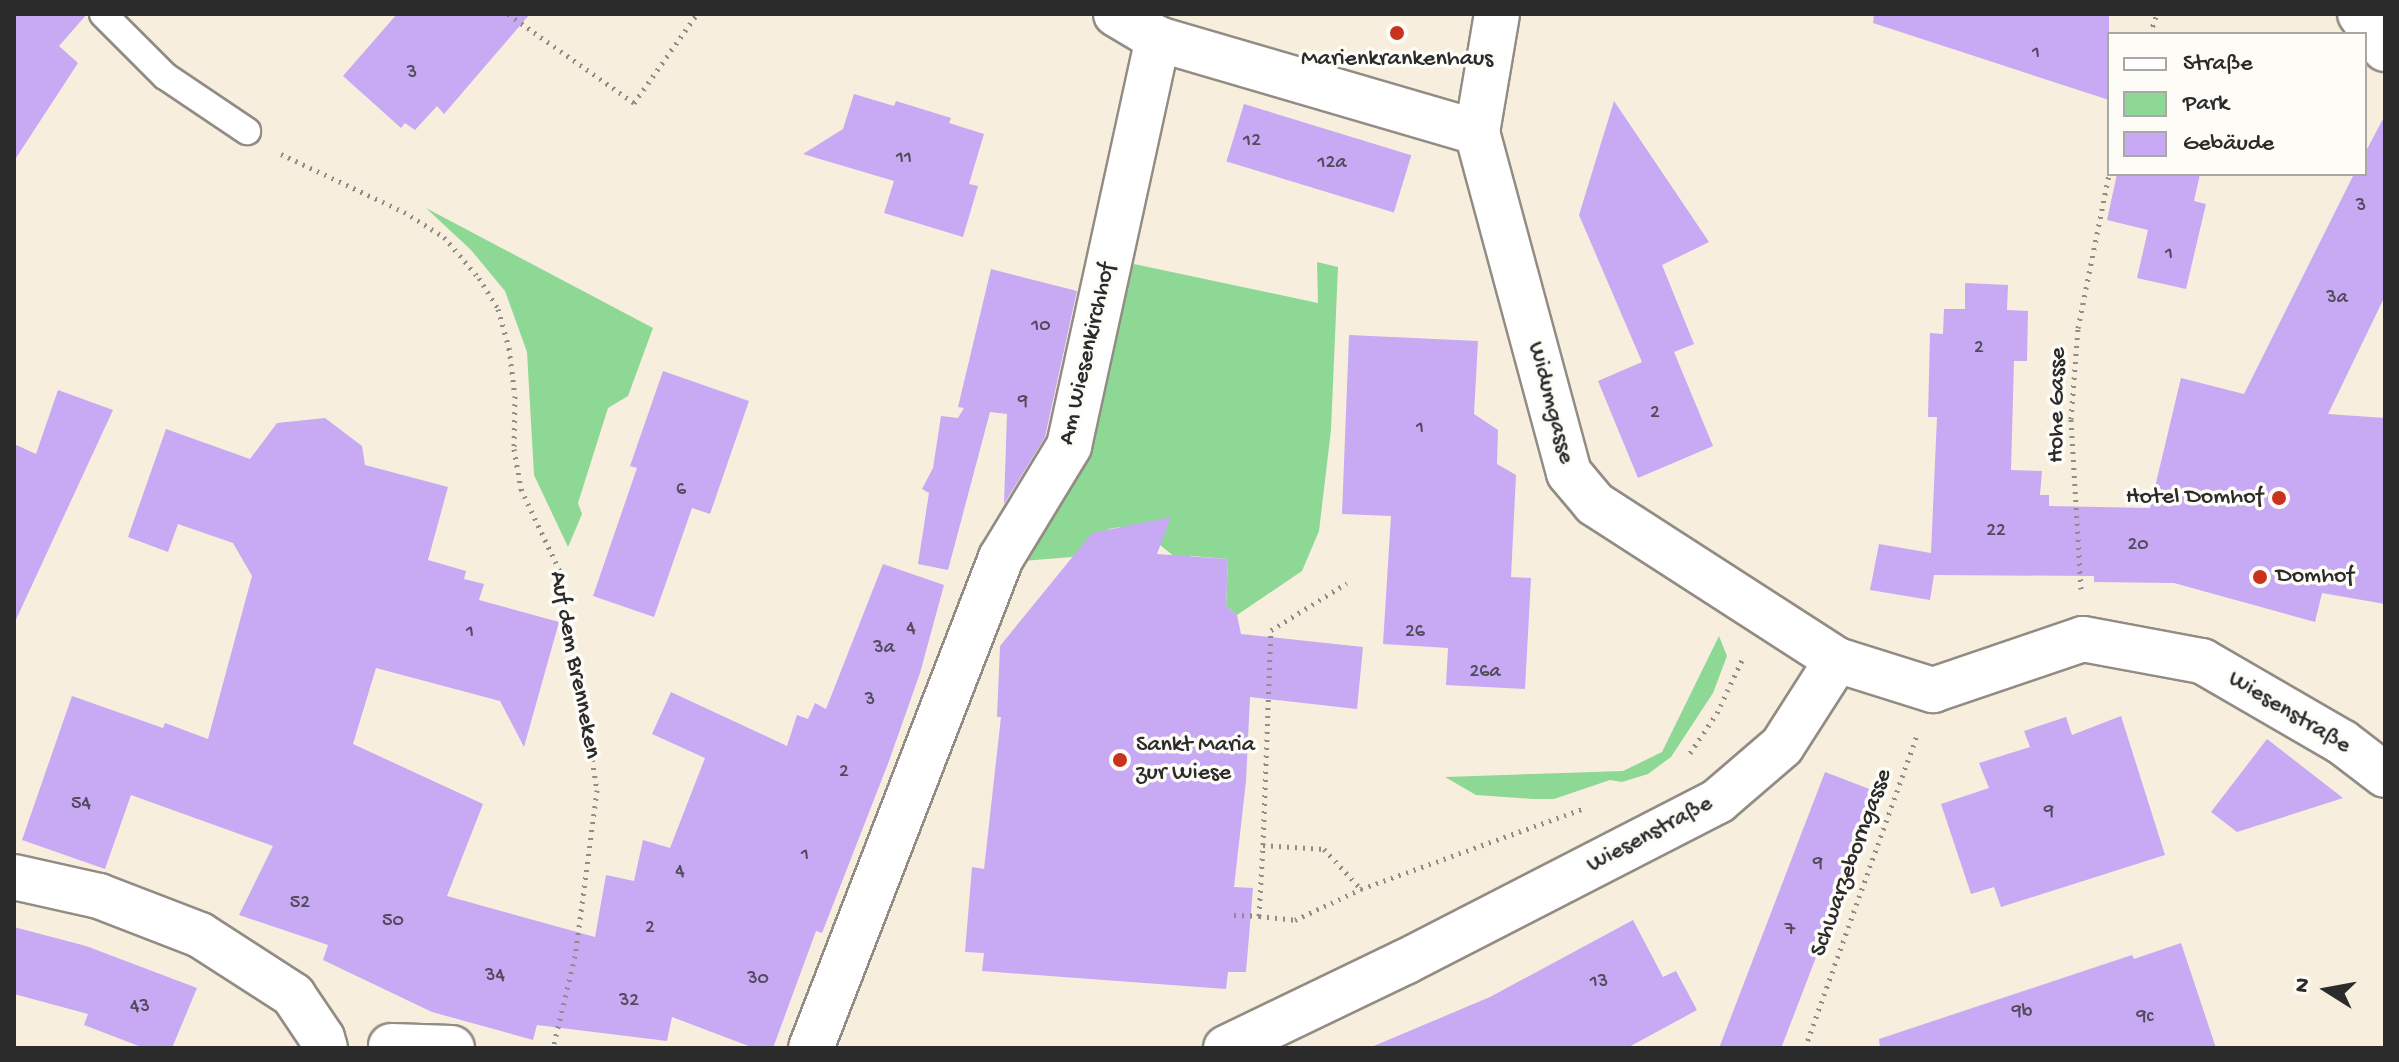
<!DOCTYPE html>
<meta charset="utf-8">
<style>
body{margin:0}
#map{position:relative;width:2399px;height:1062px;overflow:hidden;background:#f8eede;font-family:"Gochi Hand",sans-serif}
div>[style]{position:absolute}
.green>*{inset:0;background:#8ed895}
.building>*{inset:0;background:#c8a9f3;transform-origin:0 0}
.path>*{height:5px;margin-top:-2.5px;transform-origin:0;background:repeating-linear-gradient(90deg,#928c84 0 2px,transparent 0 8px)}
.roads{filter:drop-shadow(2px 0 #928c84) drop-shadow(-2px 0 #928c84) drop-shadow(0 2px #928c84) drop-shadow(0 -2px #928c84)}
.lane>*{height:26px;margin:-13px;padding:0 13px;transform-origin:13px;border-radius:13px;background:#fff}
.street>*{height:44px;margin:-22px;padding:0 22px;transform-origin:22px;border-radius:22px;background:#fff}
.dots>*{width:22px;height:22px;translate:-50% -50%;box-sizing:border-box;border:4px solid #fdfcf7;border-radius:50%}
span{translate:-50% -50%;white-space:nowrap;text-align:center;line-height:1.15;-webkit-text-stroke:7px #fdfcf7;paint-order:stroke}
.number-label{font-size:20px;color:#524a5d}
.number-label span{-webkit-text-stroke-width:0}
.poi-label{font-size:24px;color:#2b2b2b}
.right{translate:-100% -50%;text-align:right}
.left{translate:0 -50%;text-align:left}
.street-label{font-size:24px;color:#2b2b2b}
.frame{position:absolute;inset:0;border:16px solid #2b2b2b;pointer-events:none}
.legend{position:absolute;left:2107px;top:32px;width:260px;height:144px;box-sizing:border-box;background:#fdfcf7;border:2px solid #a9a8a5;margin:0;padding:10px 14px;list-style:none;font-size:24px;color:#2b2b2b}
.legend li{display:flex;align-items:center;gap:16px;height:40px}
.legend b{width:40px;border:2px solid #a9a8a5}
.north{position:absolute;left:2287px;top:950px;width:80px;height:80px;-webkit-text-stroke:6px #fdfcf7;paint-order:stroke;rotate:281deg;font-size:22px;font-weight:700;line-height:32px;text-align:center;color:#2b2b2b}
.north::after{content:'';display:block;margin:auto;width:28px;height:36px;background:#2b2b2b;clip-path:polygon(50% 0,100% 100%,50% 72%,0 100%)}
</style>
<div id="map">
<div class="green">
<div style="clip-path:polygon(426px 208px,653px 328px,628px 396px,608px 408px,578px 503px,582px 514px,568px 547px,534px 475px,527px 352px,505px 291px,471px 250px)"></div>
<div style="clip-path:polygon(1317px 262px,1338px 267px,1331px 430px,1319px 531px,1302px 571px,1237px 615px,1226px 606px,1228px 559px,1191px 556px,1181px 562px,1160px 545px,1164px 534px,1123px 539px,1120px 527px,1109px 529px,1072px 557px,1023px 561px,1134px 264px,1318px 303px)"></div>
<div style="clip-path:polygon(1719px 636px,1727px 656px,1713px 693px,1671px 757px,1648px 774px,1622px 782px,1610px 780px,1554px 799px,1533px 799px,1476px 795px,1445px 777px,1623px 771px,1662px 752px)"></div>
</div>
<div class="building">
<div style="clip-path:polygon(14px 14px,87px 14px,59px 46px,78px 63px,14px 161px)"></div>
<div style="clip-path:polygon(397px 14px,530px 14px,444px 114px,437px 106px,415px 130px,405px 123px,401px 128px,343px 76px)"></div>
<div style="clip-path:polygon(1874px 14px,2109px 14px,2109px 100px,1873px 23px)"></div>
<div style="clip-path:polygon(854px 94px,894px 106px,896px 101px,951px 118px,949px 123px,984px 134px,969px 184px,978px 186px,963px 237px,884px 213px,894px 181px,803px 154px,843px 129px)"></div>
<div style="clip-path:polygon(1614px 101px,1709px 242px,1662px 265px,1694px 344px,1674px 352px,1713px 446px,1638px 478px,1598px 381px,1642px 362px,1579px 215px)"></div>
<div style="left:1244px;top:104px;width:175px;height:60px;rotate:17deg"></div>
<div style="clip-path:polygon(2385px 115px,2385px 296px,2328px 414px,2385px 418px,2385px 604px,2322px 593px,2315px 622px,2174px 583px,2094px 582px,2094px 576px,1934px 575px,1930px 600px,1870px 590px,1879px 544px,1931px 553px,1937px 417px,1928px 417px,1930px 333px,1943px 334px,1944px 309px,1965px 309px,1965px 283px,2008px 285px,2007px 310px,2028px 311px,2027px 361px,2014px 361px,2011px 470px,2042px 471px,2040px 495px,2049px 495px,2049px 506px,2150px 508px,2181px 378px,2244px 394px,2354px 174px,2365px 174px,2365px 153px)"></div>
<div style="clip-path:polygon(2117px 174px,2200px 174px,2194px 201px,2206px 204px,2186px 289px,2137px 278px,2148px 230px,2107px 220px)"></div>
<div style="clip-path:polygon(991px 269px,1077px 291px,1045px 437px,1004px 504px,1007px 414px,990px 412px,948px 570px,918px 564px,929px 493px,922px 489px,933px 468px,941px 416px,958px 418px,964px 408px,958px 407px)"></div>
<div style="clip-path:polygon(1349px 335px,1478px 341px,1474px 414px,1498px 430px,1497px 464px,1516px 475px,1511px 577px,1531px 578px,1525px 689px,1446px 685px,1448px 648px,1383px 644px,1391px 516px,1342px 514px)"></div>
<div style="clip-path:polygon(663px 371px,749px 401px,710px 514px,692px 508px,654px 617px,593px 596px,637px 468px,630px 466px)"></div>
<div style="clip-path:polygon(58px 390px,113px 410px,14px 624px,14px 444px,36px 454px)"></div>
<div style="clip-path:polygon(325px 418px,362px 446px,365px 465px,448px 487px,428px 560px,466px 571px,464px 579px,484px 584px,479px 600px,559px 622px,524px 747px,500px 701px,376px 668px,353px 744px,483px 804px,447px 896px,595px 937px,606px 875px,634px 881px,643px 840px,670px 848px,705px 758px,652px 734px,671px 692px,787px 746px,797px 715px,808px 719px,815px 703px,826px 709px,883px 564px,944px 585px,920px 673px,889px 761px,822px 933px,816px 931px,773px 1048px,754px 1048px,672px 1017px,667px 1041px,537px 1025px,533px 1040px,432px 1012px,323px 960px,328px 945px,239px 915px,273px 846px,131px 795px,105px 869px,22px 840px,72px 696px,163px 728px,165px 723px,208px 739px,252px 576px,233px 543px,178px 524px,168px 552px,128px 537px,166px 429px,250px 459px,277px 423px)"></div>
<div style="clip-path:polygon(1171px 517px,1157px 554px,1228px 559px,1226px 606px,1237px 615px,1241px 634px,1363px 647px,1357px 709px,1250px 697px,1246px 781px,1234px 887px,1253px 888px,1246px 972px,1228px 972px,1226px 989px,982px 971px,984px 953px,965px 952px,972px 867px,984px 869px,1001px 717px,997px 717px,1000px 646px,1092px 533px)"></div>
<div style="clip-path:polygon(2121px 716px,2165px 855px,2001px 907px,1994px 887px,1971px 894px,1941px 804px,1989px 788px,1979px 763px,2030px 747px,2024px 731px,2066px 717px,2072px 735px)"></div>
<div style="clip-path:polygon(2267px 739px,2343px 798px,2237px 832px,2211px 812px)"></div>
<div style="left:1825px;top:772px;width:58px;height:301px;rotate:21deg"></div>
<div style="clip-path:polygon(1633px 920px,1663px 977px,1676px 971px,1697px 1010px,1627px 1048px,1369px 1048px,1490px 997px)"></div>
<div style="clip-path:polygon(14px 927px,86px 946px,197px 988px,172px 1048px,144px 1048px,84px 1025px,88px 1014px,14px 994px)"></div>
<div style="clip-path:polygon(2181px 943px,2216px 1048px,1880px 1048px,1879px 1039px,2132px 955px,2134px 959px)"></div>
</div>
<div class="path">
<div style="left:508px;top:14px;width:154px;rotate:35.2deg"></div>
<div style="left:634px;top:103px;width:109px;rotate:-54.7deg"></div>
<div style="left:2150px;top:34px;width:21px;rotate:-71deg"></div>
<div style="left:281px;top:154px;width:136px;rotate:25.2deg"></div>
<div style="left:404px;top:212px;width:47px;rotate:32deg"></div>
<div style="left:444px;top:237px;width:54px;rotate:49.5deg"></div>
<div style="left:479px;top:278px;width:36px;rotate:58deg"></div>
<div style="left:498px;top:309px;width:41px;rotate:74.2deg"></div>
<div style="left:509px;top:348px;width:48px;rotate:82.9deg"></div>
<div style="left:515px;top:396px;width:53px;rotate:91.1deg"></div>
<div style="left:514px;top:449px;width:41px;rotate:80.1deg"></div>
<div style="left:521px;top:489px;width:98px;rotate:64.7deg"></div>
<div style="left:563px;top:578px;width:215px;rotate:80.9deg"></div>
<div style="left:597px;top:790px;width:167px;rotate:97.5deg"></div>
<div style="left:575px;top:956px;width:95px;rotate:103.4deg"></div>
<div style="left:2081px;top:589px;width:170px;rotate:-93.4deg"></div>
<div style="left:2071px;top:419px;width:91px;rotate:-85.6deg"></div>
<div style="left:2078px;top:328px;width:157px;rotate:-78.6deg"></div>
<div style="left:1690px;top:753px;width:48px;rotate:-56deg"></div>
<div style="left:1717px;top:713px;width:59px;rotate:-64.7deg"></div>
<div style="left:1263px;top:845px;width:215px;rotate:-87.9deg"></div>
<div style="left:1271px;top:630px;width:89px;rotate:-31.7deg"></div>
<div style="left:1234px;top:915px;width:25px;rotate:2deg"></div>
<div style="left:1259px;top:916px;width:71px;rotate:-86.8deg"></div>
<div style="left:1263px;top:845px;width:61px;rotate:3.8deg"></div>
<div style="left:1324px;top:849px;width:54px;rotate:47.2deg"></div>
<div style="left:1259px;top:916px;width:36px;rotate:6deg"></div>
<div style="left:1295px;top:920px;width:73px;rotate:-25.2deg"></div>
<div style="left:1361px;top:889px;width:238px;rotate:-19.9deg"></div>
<div style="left:1805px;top:1048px;width:331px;rotate:-70.3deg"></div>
</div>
<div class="roads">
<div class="lane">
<div style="left:103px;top:14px;width:88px;rotate:45deg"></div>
<div style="left:165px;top:76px;width:99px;rotate:33.9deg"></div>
</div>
<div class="street">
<div style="left:1116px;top:14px;width:49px;rotate:30.8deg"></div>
<div style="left:1158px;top:39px;width:332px;rotate:16.3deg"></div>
<div style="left:1497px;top:14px;width:120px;rotate:99.6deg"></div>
<div style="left:1477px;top:132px;width:353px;rotate:74.9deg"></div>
<div style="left:1569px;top:473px;width:40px;rotate:50deg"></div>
<div style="left:1595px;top:504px;width:288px;rotate:32.8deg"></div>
<div style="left:1837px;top:660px;width:101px;rotate:17.4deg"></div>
<div style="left:1933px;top:690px;width:158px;rotate:-18.8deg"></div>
<div style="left:2083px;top:639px;width:121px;rotate:10.5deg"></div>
<div style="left:2202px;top:661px;width:162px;rotate:30.1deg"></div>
<div style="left:2342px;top:742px;width:54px;rotate:37.5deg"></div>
<div style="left:2360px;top:14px;width:43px;rotate:54.5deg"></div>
<div style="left:14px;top:877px;width:87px;rotate:12.6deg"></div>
<div style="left:99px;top:896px;width:108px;rotate:21.1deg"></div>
<div style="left:200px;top:935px;width:111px;rotate:32.8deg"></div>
<div style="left:293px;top:995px;width:52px;rotate:56deg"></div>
<div style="left:322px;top:1038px;width:10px;rotate:73deg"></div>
<div style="left:391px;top:1046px;width:61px;rotate:1.9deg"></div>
<div style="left:811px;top:1048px;width:526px;rotate:-68.81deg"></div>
<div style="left:1001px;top:558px;width:131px;rotate:-58.7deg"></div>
<div style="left:1069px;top:446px;width:417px;rotate:-77.7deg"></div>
<div style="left:1226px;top:1048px;width:199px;rotate:-25.7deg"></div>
<div style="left:1405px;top:962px;width:352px;rotate:-27.2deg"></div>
<div style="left:1718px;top:801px;width:84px;rotate:-40.7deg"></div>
<div style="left:1782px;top:746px;width:102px;rotate:-57.4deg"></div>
</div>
</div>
<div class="dots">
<div style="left:1397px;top:33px;background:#c8321e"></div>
<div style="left:2279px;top:498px;background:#c8321e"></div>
<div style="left:2260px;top:577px;background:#c8321e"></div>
<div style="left:1120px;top:760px;background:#c8321e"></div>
</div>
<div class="number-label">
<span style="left:2036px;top:53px">1</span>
<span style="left:412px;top:73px">3</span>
<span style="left:1252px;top:141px">12</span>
<span style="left:904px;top:158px">11</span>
<span style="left:1332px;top:163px">12a</span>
<span style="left:2361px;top:206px">3</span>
<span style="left:2169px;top:254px">1</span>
<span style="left:2337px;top:298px">3a</span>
<span style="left:1041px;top:326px">10</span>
<span style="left:1979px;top:348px">2</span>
<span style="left:1023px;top:402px">9</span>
<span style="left:1655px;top:413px">2</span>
<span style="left:1420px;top:428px">1</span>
<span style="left:681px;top:490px">6</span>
<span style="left:1996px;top:531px">22</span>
<span style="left:2138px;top:545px">20</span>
<span style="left:911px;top:629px">4</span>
<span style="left:470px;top:632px">1</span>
<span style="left:1415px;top:632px">26</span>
<span style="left:884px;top:648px">3a</span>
<span style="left:1485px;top:672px">26a</span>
<span style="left:870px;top:700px">3</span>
<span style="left:844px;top:772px">2</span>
<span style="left:81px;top:804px">54</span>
<span style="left:2049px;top:812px">9</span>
<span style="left:805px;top:855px">1</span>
<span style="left:1818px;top:864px">9</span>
<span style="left:680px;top:872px">4</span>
<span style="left:300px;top:903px">52</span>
<span style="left:393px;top:921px">50</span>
<span style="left:650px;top:928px">2</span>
<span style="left:1790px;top:930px">7</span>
<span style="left:495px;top:976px">34</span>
<span style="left:758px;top:979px">30</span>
<span style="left:1599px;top:982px">13</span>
<span style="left:629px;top:1001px">32</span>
<span style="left:140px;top:1007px">43</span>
<span style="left:2022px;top:1012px">9b</span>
<span style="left:2145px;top:1017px">9c</span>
</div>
<div class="poi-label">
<span style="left:1397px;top:60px">Marienkrankenhaus</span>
<span class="right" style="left:2263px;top:498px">Hotel Domhof</span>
<span class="left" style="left:2276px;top:577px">Domhof</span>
<span class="left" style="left:1136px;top:760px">Sankt Maria<br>zur Wiese</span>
</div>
<div class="street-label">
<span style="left:1088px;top:354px;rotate:-77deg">Am Wiesenkirchhof</span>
<span style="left:1550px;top:403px;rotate:75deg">Widumgasse</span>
<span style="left:2058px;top:405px;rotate:-89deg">Hohe Gasse</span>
<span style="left:574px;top:665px;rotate:79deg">Auf dem Brenneken</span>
<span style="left:2289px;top:713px;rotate:31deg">Wiesenstraße</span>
<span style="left:1650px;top:835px;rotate:-28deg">Wiesenstraße</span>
<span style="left:1852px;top:863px;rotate:-70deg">Schwarzeborngasse</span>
</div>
<div class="frame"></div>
<ul class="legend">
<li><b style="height:10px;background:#fff"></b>Straße</li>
<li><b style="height:22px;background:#8ed895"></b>Park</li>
<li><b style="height:22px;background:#c8a9f3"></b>Gebäude</li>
</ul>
<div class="north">N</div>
</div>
